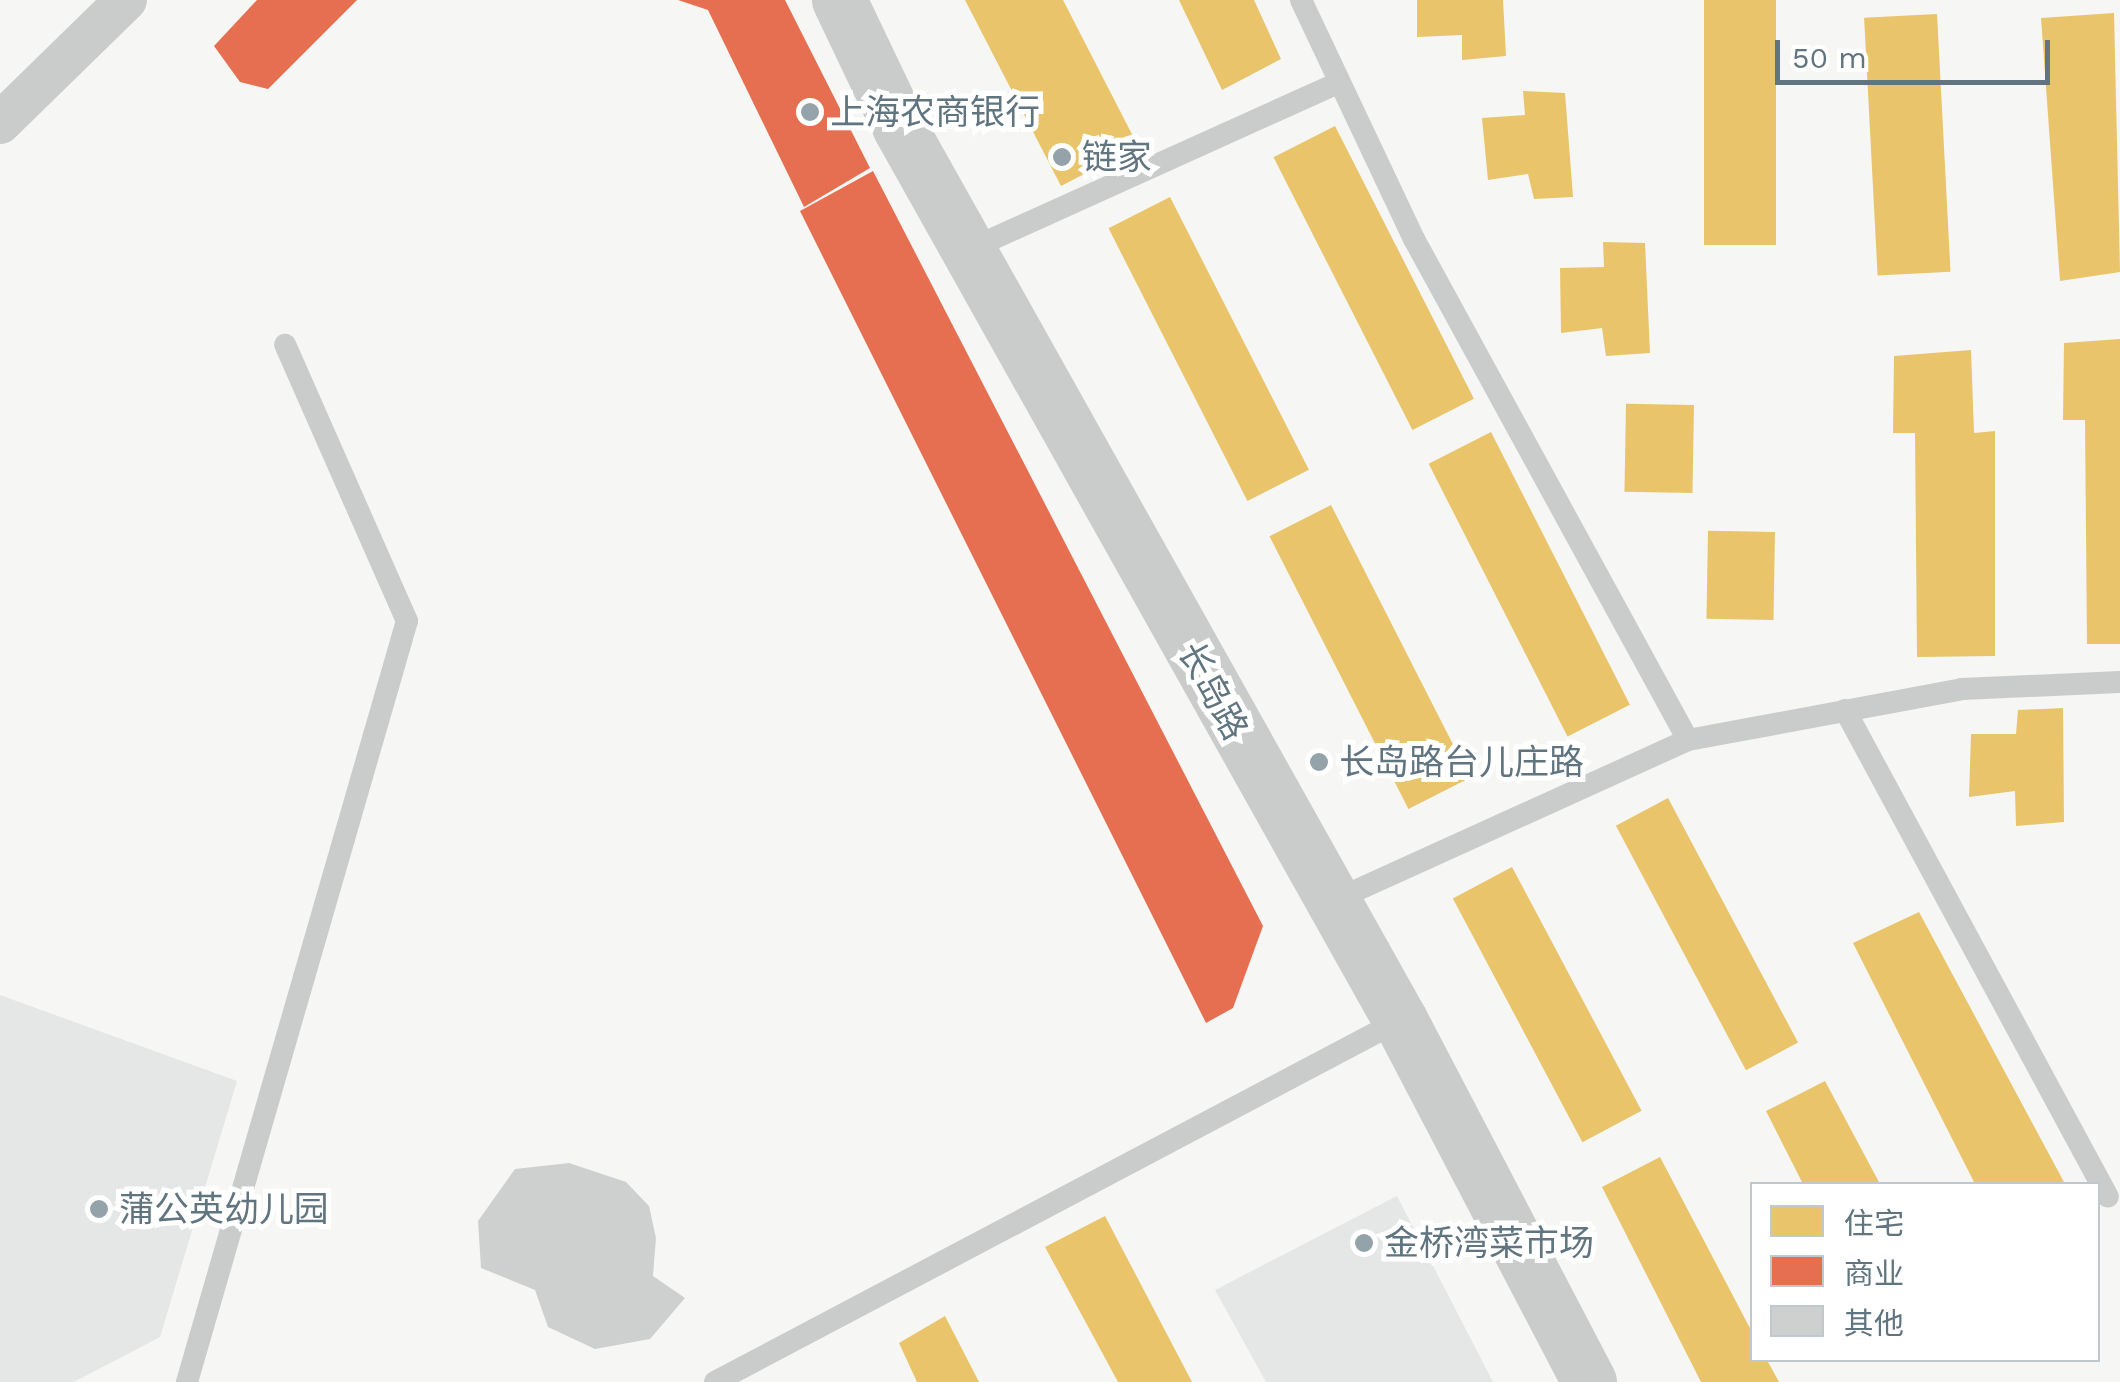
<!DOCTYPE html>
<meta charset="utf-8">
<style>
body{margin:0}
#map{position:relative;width:2120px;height:1382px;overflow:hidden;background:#f6f6f4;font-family:"Work Sans","Noto Sans SC",sans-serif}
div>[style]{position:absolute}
.built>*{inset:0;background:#e5e7e6}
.homes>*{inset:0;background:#e9c46a;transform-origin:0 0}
.shops>*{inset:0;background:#e76f51}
.building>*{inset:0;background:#ced0d0}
.service>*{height:22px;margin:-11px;padding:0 11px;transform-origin:11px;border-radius:11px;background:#cacccc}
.minor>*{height:42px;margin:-21px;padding:0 21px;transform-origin:21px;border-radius:21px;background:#cacccc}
.tertiary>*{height:55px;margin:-27.5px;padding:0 27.5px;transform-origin:27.5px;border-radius:27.5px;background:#cacccc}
.dots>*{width:28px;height:28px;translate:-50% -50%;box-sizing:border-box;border:5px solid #fff;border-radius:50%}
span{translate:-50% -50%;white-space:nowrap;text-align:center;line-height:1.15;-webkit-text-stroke:10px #fff;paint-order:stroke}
.poi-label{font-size:35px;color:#607580}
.left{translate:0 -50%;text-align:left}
.street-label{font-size:35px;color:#607580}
.legend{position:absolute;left:1750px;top:1182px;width:350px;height:180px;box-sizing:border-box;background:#fff;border:2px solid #bfc8cc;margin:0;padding:12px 18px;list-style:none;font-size:30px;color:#607580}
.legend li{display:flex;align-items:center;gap:20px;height:50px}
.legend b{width:50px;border:2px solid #bfc8cc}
.scale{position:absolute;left:1775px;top:40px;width:275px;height:45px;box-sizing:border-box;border:5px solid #607580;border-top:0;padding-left:12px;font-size:30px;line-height:35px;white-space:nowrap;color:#607580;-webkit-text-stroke:8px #fff;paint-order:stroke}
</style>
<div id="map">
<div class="built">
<div style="clip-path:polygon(0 995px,237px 1081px,160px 1337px,74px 1382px,0 1382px)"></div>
<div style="clip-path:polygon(1397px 1196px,1493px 1382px,1266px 1382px,1215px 1290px)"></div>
</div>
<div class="homes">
<div style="clip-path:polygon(965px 0,1063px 0,1138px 146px,1061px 186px)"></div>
<div style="clip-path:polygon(1179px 0,1254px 0,1281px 59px,1222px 90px)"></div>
<div style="clip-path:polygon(1417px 0,1503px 0,1506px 56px,1462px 60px,1462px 35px,1417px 37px)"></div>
<div style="left:1704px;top:0;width:72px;height:245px"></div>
<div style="clip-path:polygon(2114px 13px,2120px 272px,2060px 281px,2041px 18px)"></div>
<div style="left:1937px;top:14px;width:258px;height:73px;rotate:87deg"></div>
<div style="clip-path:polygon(1523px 91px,1565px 93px,1573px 197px,1534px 199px,1528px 174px,1488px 180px,1482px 118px,1525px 115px)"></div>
<div style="left:1335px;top:126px;width:306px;height:69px;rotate:63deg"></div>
<div style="left:1170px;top:197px;width:306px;height:69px;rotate:63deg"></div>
<div style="clip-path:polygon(1603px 242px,1645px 243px,1650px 353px,1606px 356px,1602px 328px,1561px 333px,1560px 268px,1604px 267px)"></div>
<div style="clip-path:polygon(2120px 339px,2120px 644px,2087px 644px,2085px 420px,2063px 420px,2064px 343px)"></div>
<div style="clip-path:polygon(1971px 350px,1974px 433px,1995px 431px,1995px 656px,1917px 657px,1915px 433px,1893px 433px,1894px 356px)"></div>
<div style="left:1694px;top:405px;width:88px;height:68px;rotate:91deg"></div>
<div style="left:1491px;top:432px;width:306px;height:70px;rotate:63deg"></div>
<div style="left:1331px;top:505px;width:306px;height:69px;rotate:63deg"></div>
<div style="left:1775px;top:532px;width:88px;height:67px;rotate:91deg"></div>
<div style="clip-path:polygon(2063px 708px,2064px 822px,2016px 826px,2015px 791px,1969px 797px,1971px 734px,2016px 734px,2018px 710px)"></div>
<div style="left:1668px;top:798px;width:277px;height:59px;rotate:62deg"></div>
<div style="left:1512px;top:867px;width:276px;height:67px;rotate:62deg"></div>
<div style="clip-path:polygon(1919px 912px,2065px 1184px,1975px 1184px,1853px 943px)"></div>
<div style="clip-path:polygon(1825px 1081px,1880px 1184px,1803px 1184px,1766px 1111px)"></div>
<div style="clip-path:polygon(1660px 1157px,1752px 1332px,1752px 1360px,1767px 1360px,1779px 1382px,1701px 1382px,1602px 1187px)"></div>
<div style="clip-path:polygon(1105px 1216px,1192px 1382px,1118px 1382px,1045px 1247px)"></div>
<div style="clip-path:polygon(945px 1316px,979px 1382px,917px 1382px,899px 1343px)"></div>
</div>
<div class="shops">
<div style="clip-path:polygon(257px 0,357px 0,268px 89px,240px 82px,214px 46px)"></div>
<div style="clip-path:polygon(678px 0,785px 0,870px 168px,804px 207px,708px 10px)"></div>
<div style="clip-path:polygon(873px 171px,1263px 926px,1233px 1008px,1206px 1023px,800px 211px)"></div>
</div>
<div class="building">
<div style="clip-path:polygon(569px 1163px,626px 1182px,649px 1206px,656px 1238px,653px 1276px,685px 1298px,650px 1339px,595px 1349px,548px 1327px,535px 1290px,481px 1268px,478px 1221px,515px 1169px)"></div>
</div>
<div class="service">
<div style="left:1301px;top:0;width:264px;rotate:64.7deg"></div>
<div style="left:1414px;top:239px;width:571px;rotate:61.33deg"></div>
<div style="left:968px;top:250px;width:403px;rotate:-24.3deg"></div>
<div style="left:1845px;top:710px;width:553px;rotate:61.63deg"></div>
<div style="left:1333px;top:901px;width:390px;rotate:-24.4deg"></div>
<div style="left:1688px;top:740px;width:279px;rotate:-10.5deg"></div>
<div style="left:1962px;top:689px;width:158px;rotate:-2.5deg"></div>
<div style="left:187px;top:1382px;width:792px;rotate:-73.88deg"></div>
<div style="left:407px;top:621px;width:302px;rotate:-113.8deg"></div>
<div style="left:715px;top:1382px;width:775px;rotate:-27.85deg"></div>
</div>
<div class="minor">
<div style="left:0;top:123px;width:176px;rotate:-44.3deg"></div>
</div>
<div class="tertiary">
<div style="left:839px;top:0;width:142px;rotate:64.5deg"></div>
<div style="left:900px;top:128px;width:1023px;rotate:60.73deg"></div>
<div style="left:1400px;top:1020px;width:408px;rotate:62.4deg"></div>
</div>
<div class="dots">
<div style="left:810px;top:112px;background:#94a2a9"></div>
<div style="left:1062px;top:157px;background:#94a2a9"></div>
<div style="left:1319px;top:762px;background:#94a2a9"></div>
<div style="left:99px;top:1209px;background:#94a2a9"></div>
<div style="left:1364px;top:1243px;background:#94a2a9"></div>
</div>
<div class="poi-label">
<span class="left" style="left:830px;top:112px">上海农商银行</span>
<span class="left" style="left:1082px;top:157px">链家</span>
<span class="left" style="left:1339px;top:762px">长岛路台儿庄路</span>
<span class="left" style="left:119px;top:1209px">蒲公英幼儿园</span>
<span class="left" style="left:1384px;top:1243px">金桥湾菜市场</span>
</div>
<div class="street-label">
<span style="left:1213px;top:691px;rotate:61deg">长岛路</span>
</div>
<ul class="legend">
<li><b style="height:28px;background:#e9c46a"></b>住宅</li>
<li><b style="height:28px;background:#e76f51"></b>商业</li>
<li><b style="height:28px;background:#ced0d0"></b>其他</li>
</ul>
<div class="scale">50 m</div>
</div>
